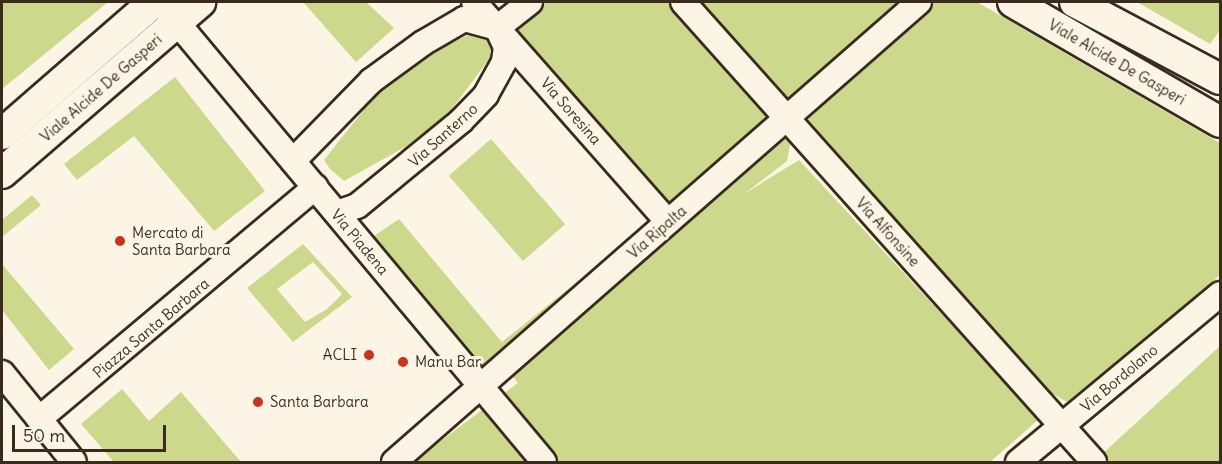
<!DOCTYPE html>
<style>
body{margin:0}
#map{position:relative;width:1222px;height:464px;overflow:hidden;background:#fcf5e5;font-family:Delius,sans-serif}
div>[style]{position:absolute}
.green>*{inset:0;background:#ccd88c;transform-origin:0 0}
.roads{filter:drop-shadow(2px 0 #3b2a1e) drop-shadow(-2px 0 #3b2a1e) drop-shadow(0 2px #3b2a1e) drop-shadow(0 -2px #3b2a1e)}
.minor>*{height:24px;margin:-12px;padding:0 12px;transform-origin:12px;border-radius:12px;background:#fcf5e5}
.tertiary>*{height:30px;margin:-15px;padding:0 15px;transform-origin:15px;border-radius:15px;background:#fcf5e5}
.dots>*{width:16px;height:16px;translate:-50% -50%;box-sizing:border-box;border:3px solid #fcf5e5;border-radius:50%}
span{translate:-50% -50%;white-space:nowrap;text-align:center;line-height:1.15;-webkit-text-stroke:6px #fcf5e5;paint-order:stroke}
.street-label{font-size:15px;color:#3b2a1e}
.poi-label{font-size:15px;color:#3b2a1e}
.left{translate:0 -50%;text-align:left}
.right{translate:-100% -50%;text-align:right}
.frame{position:absolute;inset:0;border:3px solid #3b2a1e;pointer-events:none}
.scale{position:absolute;left:12px;top:425px;width:154px;height:27px;box-sizing:border-box;border:3px solid #3b2a1e;border-top:0;padding-left:8px;font-size:18px;line-height:21px;white-space:nowrap;color:#3b2a1e;-webkit-text-stroke:4px #fcf5e5;paint-order:stroke}
</style>
<div id="map">
<div class="green">
<div style="clip-path:polygon(2px 2px,108px 2px,2px 89px)"></div>
<div style="clip-path:polygon(303px 2px,366px 2px,394px 28px,356px 62px)"></div>
<div style="clip-path:polygon(543px 2px,977px 2px,1220px 143px,1220px 275px,1067px 402px,1043px 388px,793px 128px,787px 161px,744px 194px,799px 160px,1039px 419px,990px 462px,413px 462px,518px 383px,497px 357px,477px 368px,371px 238px,399px 219px,502px 342px,668px 209px,512px 26px)"></div>
<div style="clip-path:polygon(1137px 2px,1220px 2px,1220px 30px,1210px 44px)"></div>
<div style="clip-path:polygon(481px 29px,498px 47px,449px 113px,405px 147px,344px 181px,330px 169px,324px 160px,377px 93px,443px 47px)"></div>
<div style="clip-path:polygon(175px 77px,265px 191px,214px 231px,134px 136px,77px 180px,64px 164px)"></div>
<div style="left:491px;top:139px;width:113px;height:56px;rotate:49deg"></div>
<div style="clip-path:polygon(32px 195px,41px 205px,2px 237px,2px 220px)"></div>
<div style="clip-path:polygon(evenodd,303px 244px,352px 297px,293px 342px,247px 288px,303px 244px,313px 262px,342px 294px,327px 309px,305px 322px,277px 289px,313px 262px)"></div>
<div style="clip-path:polygon(2px 264px,74px 349px,49px 370px,2px 310px)"></div>
<div style="clip-path:polygon(1220px 346px,1220px 462px,1108px 462px,1101px 455px)"></div>
<div style="clip-path:polygon(122px 389px,149px 421px,181px 392px,241px 462px,114px 462px,81px 424px)"></div>
</div>
<div class="roads">
<div class="minor">
<div style="left:474px;top:2px;width:293px;rotate:48.6deg"></div>
<div style="left:683px;top:2px;width:617px;rotate:48.22deg"></div>
<div style="left:165px;top:8px;width:591px;rotate:50.14deg"></div>
<div style="left:497px;top:28px;width:42px;rotate:-38.2deg"></div>
<div style="left:293px;top:161px;width:112px;rotate:-45.7deg"></div>
<div style="left:371px;top:81px;width:64px;rotate:-36.2deg"></div>
<div style="left:423px;top:43px;width:48px;rotate:-30.3deg"></div>
<div style="left:464px;top:19px;width:34px;rotate:15deg"></div>
<div style="left:497px;top:28px;width:21px;rotate:65deg"></div>
<div style="left:506px;top:47px;width:15px;rotate:98deg"></div>
<div style="left:504px;top:62px;width:38px;rotate:119deg"></div>
<div style="left:486px;top:95px;width:36px;rotate:134deg"></div>
<div style="left:461px;top:121px;width:134px;rotate:140.7deg"></div>
<div style="left:357px;top:206px;width:21px;rotate:161deg"></div>
<div style="left:2px;top:373px;width:114px;rotate:51deg"></div>
<div style="left:39px;top:419px;width:361px;rotate:-40deg"></div>
<div style="left:394px;top:462px;width:698px;rotate:-41.22deg"></div>
<div style="left:1018px;top:462px;width:263px;rotate:-39.7deg"></div>
</div>
<div class="tertiary">
<div style="left:1013px;top:2px;width:239px;rotate:30.1deg"></div>
<div style="left:1075px;top:2px;width:164px;rotate:28deg"></div>
<div style="left:2px;top:134px;width:201px;rotate:-41deg"></div>
<div style="left:2px;top:173px;width:262px;rotate:-40.8deg"></div>
</div>
</div>
<div class="dots">
<div style="left:120px;top:241px;background:#c8321e"></div>
<div style="left:369px;top:355px;background:#c8321e"></div>
<div style="left:403px;top:362px;background:#c8321e"></div>
<div style="left:258px;top:402px;background:#c8321e"></div>
</div>
<div class="street-label">
<span style="left:1117px;top:62px;rotate:30deg">Viale Alcide De Gasperi</span>
<span style="left:101px;top:88px;rotate:-41deg">Viale Alcide De Gasperi</span>
<span style="left:571px;top:111px;rotate:49deg">Via Soresina</span>
<span style="left:443px;top:135px;rotate:-42deg">Via Santerno</span>
<span style="left:657px;top:232px;rotate:-41deg">Via Ripalta</span>
<span style="left:888px;top:232px;rotate:48deg">Via Alfonsine</span>
<span style="left:360px;top:242px;rotate:50deg">Via Piadena</span>
<span style="left:151px;top:328px;rotate:-40deg">Piazza Santa Barbara</span>
<span style="left:1119px;top:378px;rotate:-40deg">Via Bordolano</span>
</div>
<div class="poi-label">
<span class="left" style="left:132px;top:241px">Mercato di<br>Santa Barbara</span>
<span class="right" style="left:357px;top:355px">ACLI</span>
<span class="left" style="left:415px;top:362px">Manu Bar</span>
<span class="left" style="left:270px;top:402px">Santa Barbara</span>
</div>
<div class="frame"></div>
<div class="scale">50 m</div>
</div>
